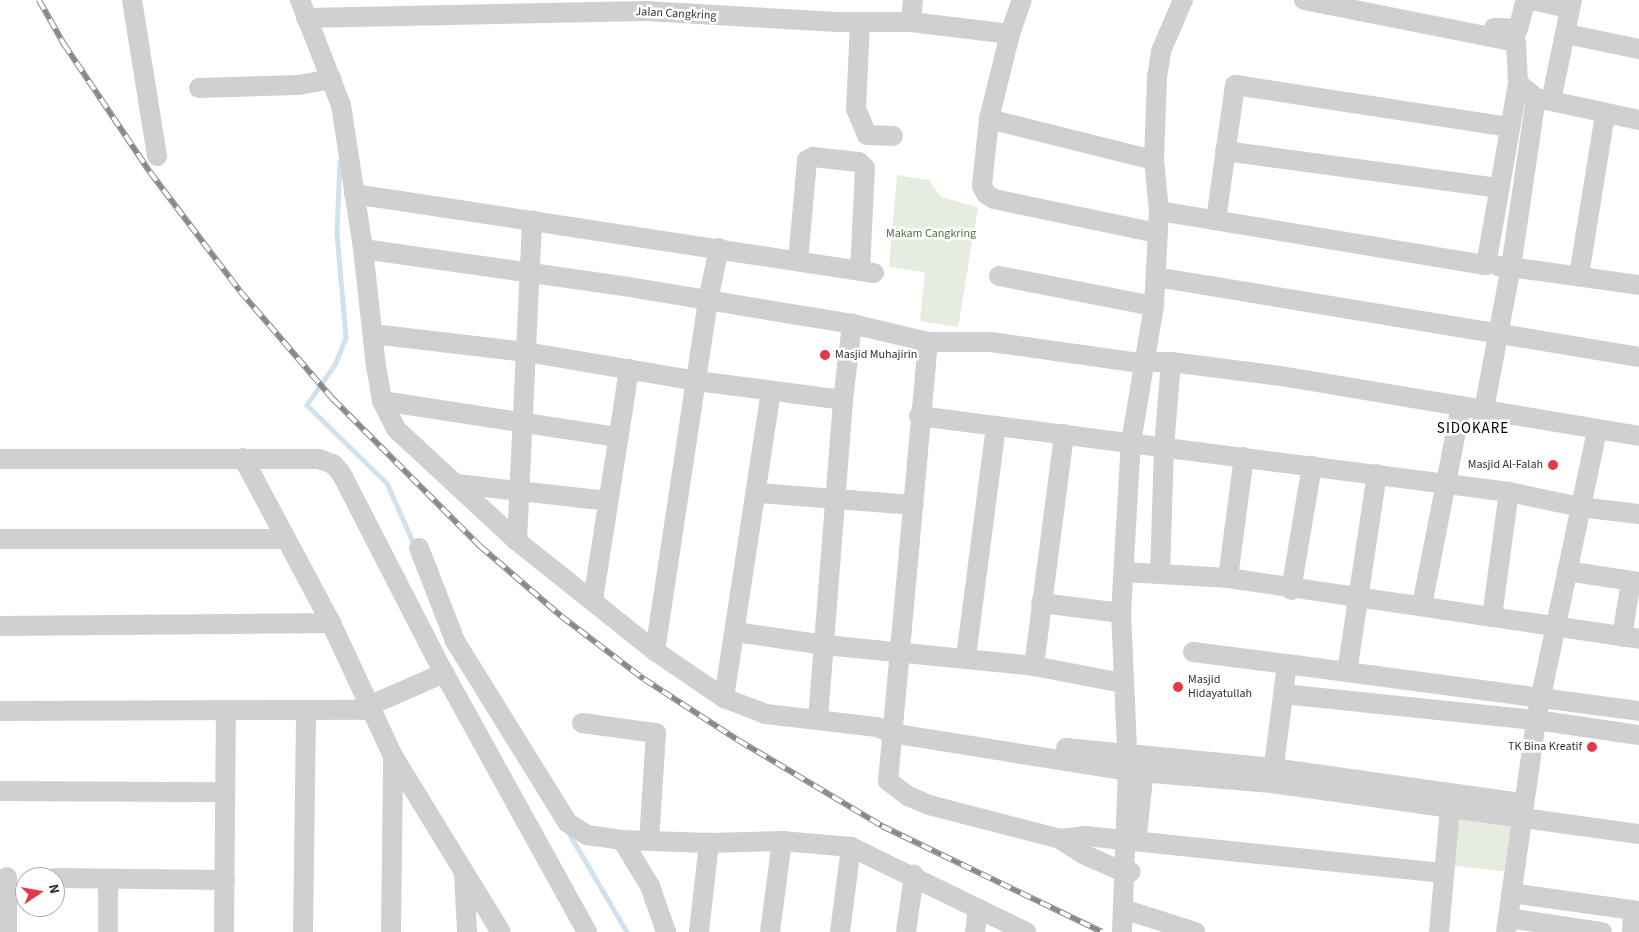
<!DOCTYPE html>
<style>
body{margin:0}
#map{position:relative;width:1639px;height:932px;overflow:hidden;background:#fff;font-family:"Source Sans 3",sans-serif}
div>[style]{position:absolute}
.green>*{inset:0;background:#e6ecdf;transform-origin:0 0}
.stream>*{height:4.5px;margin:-2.25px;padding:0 2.25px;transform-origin:2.25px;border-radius:2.25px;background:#cfe2ee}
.minor>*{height:20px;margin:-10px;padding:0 10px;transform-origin:10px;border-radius:10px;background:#d0d0d0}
.rail>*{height:5.5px;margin-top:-2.75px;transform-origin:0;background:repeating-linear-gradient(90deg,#fff 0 11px,#888 0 22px);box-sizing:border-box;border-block:1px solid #888}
.dots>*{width:14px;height:14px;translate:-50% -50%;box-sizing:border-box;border:2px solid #fff;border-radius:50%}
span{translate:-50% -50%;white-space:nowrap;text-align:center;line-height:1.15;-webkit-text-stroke:5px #fff;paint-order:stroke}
.street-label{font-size:12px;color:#333}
.park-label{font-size:12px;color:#56703f}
.poi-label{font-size:12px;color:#333}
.left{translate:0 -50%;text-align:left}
.right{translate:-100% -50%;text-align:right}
.quarter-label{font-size:15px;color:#000;letter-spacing:1px}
.north{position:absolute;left:15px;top:867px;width:50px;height:50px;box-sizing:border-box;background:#fff;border:1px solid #adadad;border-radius:50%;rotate:78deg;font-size:14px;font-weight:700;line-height:20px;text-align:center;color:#333}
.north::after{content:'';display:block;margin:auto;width:18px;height:22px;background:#e63946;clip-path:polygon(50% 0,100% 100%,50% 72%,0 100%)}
</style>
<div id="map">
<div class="green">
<div style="clip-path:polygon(897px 175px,929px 180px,941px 197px,978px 207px,958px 327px,920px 321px,925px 272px,889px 267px)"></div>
<div style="left:1458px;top:811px;width:58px;height:55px;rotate:6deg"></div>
</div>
<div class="stream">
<div style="left:340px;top:161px;width:72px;rotate:92.4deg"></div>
<div style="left:337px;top:233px;width:105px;rotate:85.1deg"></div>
<div style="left:346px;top:338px;width:29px;rotate:112deg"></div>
<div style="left:335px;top:365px;width:49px;rotate:125deg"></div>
<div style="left:307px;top:405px;width:112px;rotate:44.3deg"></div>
<div style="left:387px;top:483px;width:67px;rotate:66.1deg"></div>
<div style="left:569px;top:833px;width:115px;rotate:59.6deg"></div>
</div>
<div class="minor">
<div style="left:132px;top:0;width:158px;rotate:80.9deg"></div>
<div style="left:300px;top:0;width:113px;rotate:68.7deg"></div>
<div style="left:341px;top:105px;width:146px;rotate:81.3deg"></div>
<div style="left:363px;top:249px;width:118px;rotate:83.7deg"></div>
<div style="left:376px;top:366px;width:36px;rotate:80deg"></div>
<div style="left:382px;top:401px;width:31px;rotate:63deg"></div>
<div style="left:396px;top:429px;width:165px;rotate:42.8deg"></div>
<div style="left:517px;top:541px;width:176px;rotate:38.6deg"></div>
<div style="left:655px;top:651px;width:83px;rotate:34.3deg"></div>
<div style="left:724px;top:698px;width:45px;rotate:20.9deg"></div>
<div style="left:766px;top:714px;width:112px;rotate:6.7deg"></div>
<div style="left:877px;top:727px;width:15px;rotate:23deg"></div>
<div style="left:891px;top:733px;width:240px;rotate:9.1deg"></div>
<div style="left:1128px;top:771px;width:144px;rotate:4.8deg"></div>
<div style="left:1271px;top:783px;width:372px;rotate:7.9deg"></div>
<div style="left:1304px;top:0;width:216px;rotate:11.2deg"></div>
<div style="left:1516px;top:42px;width:41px;rotate:87.2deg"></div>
<div style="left:1518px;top:83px;width:23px;rotate:40deg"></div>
<div style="left:1536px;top:98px;width:15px;rotate:11deg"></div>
<div style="left:1551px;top:101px;width:103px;rotate:-78.3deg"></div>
<div style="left:306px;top:18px;width:340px;rotate:-1.2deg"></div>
<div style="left:646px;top:11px;width:191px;rotate:3.3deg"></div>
<div style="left:837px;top:22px;width:74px"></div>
<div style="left:911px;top:22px;width:100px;rotate:6.9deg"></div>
<div style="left:1010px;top:34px;width:36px;rotate:-71deg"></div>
<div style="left:860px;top:22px;width:87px;rotate:92.6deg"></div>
<div style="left:856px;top:109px;width:28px;rotate:67deg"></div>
<div style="left:867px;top:135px;width:26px;rotate:2deg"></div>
<div style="left:911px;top:22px;width:22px;rotate:-85deg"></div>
<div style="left:1494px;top:28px;width:24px;rotate:2deg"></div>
<div style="left:1518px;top:29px;width:24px;rotate:-75deg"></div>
<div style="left:1524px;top:6px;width:10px;rotate:-37deg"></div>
<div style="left:1532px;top:0;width:39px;rotate:13deg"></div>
<div style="left:1010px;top:34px;width:88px;rotate:103.9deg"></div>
<div style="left:989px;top:119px;width:67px;rotate:96deg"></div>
<div style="left:982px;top:186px;width:9px;rotate:63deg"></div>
<div style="left:986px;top:194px;width:9px;rotate:32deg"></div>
<div style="left:994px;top:199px;width:167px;rotate:11.8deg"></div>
<div style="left:1567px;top:34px;width:74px;rotate:11.8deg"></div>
<div style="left:199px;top:88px;width:99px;rotate:-1.7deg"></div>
<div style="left:298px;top:85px;width:34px;rotate:-10deg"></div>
<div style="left:1551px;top:101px;width:90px;rotate:12.2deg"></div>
<div style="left:989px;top:119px;width:170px;rotate:14deg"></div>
<div style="left:1225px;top:151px;width:275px;rotate:7.7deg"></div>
<div style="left:354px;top:194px;width:526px;rotate:8.64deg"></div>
<div style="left:1159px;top:211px;width:331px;rotate:9.4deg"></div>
<div style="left:1486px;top:265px;width:185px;rotate:-80deg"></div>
<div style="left:1216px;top:220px;width:136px;rotate:-82deg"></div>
<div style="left:1235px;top:85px;width:278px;rotate:8.7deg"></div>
<div style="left:363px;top:249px;width:263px;rotate:8.1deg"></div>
<div style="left:623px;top:286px;width:232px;rotate:9.4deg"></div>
<div style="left:852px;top:324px;width:78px;rotate:13.3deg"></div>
<div style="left:928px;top:342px;width:63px"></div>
<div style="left:991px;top:342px;width:144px;rotate:8deg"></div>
<div style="left:1134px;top:362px;width:37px"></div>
<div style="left:1171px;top:362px;width:111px;rotate:7.3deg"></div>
<div style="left:1281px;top:376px;width:363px;rotate:9.5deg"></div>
<div style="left:798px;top:261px;width:101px;rotate:-84.9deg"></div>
<div style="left:807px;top:160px;width:7px;rotate:-27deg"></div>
<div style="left:813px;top:157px;width:46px;rotate:6.2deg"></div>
<div style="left:859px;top:162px;width:8px;rotate:45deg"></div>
<div style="left:865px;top:168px;width:103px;rotate:92.8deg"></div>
<div style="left:1498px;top:266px;width:13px;rotate:4deg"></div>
<div style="left:1511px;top:267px;width:171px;rotate:-81.6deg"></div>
<div style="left:1579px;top:275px;width:163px;rotate:-80.8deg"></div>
<div style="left:999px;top:276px;width:158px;rotate:11deg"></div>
<div style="left:1156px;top:277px;width:490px;rotate:9.4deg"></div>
<div style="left:373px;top:334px;width:154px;rotate:6.7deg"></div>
<div style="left:526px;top:352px;width:173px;rotate:9.6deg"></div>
<div style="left:697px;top:381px;width:147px;rotate:7.4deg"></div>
<div style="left:928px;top:342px;width:441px;rotate:95.2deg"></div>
<div style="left:888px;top:781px;width:25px;rotate:37deg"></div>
<div style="left:908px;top:796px;width:23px;rotate:23deg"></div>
<div style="left:929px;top:805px;width:135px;rotate:14.5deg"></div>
<div style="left:1060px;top:839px;width:27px;rotate:33deg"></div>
<div style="left:1083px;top:854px;width:36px;rotate:24deg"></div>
<div style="left:1116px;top:869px;width:15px;rotate:11deg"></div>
<div style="left:382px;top:401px;width:239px;rotate:8.7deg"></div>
<div style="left:919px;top:416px;width:595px;rotate:7.34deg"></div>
<div style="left:1509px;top:492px;width:73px;rotate:11.9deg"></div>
<div style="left:1580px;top:507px;width:59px;rotate:6.8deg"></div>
<div style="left:1482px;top:420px;width:156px;rotate:-79.3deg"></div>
<div style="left:1511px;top:267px;width:129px;rotate:8deg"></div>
<div style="left:243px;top:458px;width:187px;rotate:61.9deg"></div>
<div style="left:331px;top:623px;width:147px;rotate:65deg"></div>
<div style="left:393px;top:756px;width:206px;rotate:58.5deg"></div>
<div style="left:0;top:459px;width:319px"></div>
<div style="left:319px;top:459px;width:15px;rotate:20deg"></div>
<div style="left:333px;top:464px;width:12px;rotate:48deg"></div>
<div style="left:341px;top:473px;width:225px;rotate:62.8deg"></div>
<div style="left:444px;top:673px;width:296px;rotate:61.1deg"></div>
<div style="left:457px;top:484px;width:152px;rotate:6.4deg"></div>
<div style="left:758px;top:493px;width:156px;rotate:4.4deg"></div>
<div style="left:0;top:539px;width:284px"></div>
<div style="left:517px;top:541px;width:321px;rotate:-87.3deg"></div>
<div style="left:419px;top:548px;width:100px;rotate:68.8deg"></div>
<div style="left:455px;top:641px;width:214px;rotate:58.2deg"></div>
<div style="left:568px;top:823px;width:22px;rotate:32deg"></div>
<div style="left:587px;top:835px;width:35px;rotate:8deg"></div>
<div style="left:622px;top:840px;width:54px;rotate:58.7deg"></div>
<div style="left:650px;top:886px;width:49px;rotate:70.8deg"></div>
<div style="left:1567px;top:571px;width:73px;rotate:8.7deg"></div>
<div style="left:1125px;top:572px;width:103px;rotate:3.3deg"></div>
<div style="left:1228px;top:578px;width:416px;rotate:8.4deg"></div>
<div style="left:1160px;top:574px;width:127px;rotate:-88.2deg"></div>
<div style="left:1164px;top:447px;width:85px;rotate:-85.3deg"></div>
<div style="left:1228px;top:578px;width:122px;rotate:-82.5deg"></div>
<div style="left:1291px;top:590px;width:126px;rotate:-80.4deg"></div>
<div style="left:593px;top:600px;width:234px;rotate:-81.1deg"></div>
<div style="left:1041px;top:603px;width:81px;rotate:7.1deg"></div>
<div style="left:1422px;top:605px;width:203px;rotate:-78.9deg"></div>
<div style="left:1492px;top:617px;width:126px;rotate:-82.3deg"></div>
<div style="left:0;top:626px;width:331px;rotate:-0.5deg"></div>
<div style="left:736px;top:632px;width:90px;rotate:8.3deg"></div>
<div style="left:825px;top:645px;width:210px;rotate:5.7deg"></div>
<div style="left:1034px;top:666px;width:90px;rotate:10.9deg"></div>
<div style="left:1622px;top:637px;width:57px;rotate:-80.9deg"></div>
<div style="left:655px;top:651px;width:354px;rotate:-81.4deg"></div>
<div style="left:708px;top:301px;width:54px;rotate:-78.3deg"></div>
<div style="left:1193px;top:652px;width:95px;rotate:7.3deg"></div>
<div style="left:966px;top:657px;width:233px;rotate:-82.6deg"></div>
<div style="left:1034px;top:666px;width:234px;rotate:-82.6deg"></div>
<div style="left:1347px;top:672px;width:200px;rotate:-81.4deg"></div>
<div style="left:1283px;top:694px;width:254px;rotate:5.9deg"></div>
<div style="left:1536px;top:720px;width:104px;rotate:8.3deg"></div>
<div style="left:724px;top:698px;width:311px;rotate:-81.3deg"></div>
<div style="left:371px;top:705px;width:80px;rotate:-23.7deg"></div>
<div style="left:0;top:711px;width:373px;rotate:-0.2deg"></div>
<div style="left:818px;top:719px;width:320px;rotate:-85.5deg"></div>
<div style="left:843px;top:400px;width:77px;rotate:-83.2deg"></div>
<div style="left:582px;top:723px;width:75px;rotate:7.7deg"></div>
<div style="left:656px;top:733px;width:107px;rotate:93.7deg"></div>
<div style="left:1066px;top:748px;width:208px;rotate:5.5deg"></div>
<div style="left:1273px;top:768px;width:245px;rotate:8deg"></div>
<div style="left:1272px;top:781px;width:118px;rotate:-82.7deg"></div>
<div style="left:1287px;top:664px;width:355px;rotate:7.6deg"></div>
<div style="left:0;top:791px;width:224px;rotate:0.3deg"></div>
<div style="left:1137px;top:835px;width:76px;rotate:-84deg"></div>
<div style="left:1060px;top:839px;width:25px;rotate:-7deg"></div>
<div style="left:1085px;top:836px;width:361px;rotate:5.9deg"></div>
<div style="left:622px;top:840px;width:87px;rotate:2deg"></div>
<div style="left:709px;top:843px;width:73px;rotate:-1.6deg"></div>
<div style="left:782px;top:841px;width:69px;rotate:5deg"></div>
<div style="left:851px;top:847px;width:195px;rotate:25.9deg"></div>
<div style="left:464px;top:874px;width:58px;rotate:87deg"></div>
<div style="left:7px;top:877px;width:55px;rotate:90deg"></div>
<div style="left:55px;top:878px;width:170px;rotate:0.7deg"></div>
<div style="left:108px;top:879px;width:53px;rotate:90deg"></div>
<div style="left:1511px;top:893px;width:129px;rotate:8deg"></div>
<div style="left:1123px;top:909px;width:76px;rotate:17.7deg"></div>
<div style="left:1508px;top:918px;width:95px;rotate:8.5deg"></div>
<div style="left:224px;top:932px;width:221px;rotate:-89.5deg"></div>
<div style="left:303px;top:932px;width:221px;rotate:-89.2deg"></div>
<div style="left:391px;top:932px;width:175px;rotate:-89.3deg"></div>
<div style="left:699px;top:932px;width:90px;rotate:-83.6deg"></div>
<div style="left:770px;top:932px;width:92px;rotate:-82.5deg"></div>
<div style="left:840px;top:932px;width:86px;rotate:-82.6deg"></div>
<div style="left:906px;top:932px;width:58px;rotate:-82deg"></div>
<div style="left:975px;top:932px;width:24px;rotate:-83deg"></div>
<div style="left:1122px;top:932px;width:161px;rotate:-87.9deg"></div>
<div style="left:1128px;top:771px;width:158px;rotate:-92.5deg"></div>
<div style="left:1121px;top:613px;width:171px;rotate:-86.7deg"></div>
<div style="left:1131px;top:442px;width:138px;rotate:-80.4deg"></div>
<div style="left:1154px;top:306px;width:95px;rotate:-87deg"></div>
<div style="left:1159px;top:211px;width:51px;rotate:-95.6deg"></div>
<div style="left:1154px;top:160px;width:83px;rotate:-87.9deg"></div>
<div style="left:1157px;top:77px;width:26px;rotate:-81deg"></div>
<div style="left:1161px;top:51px;width:56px;rotate:-66.7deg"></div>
<div style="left:1439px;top:932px;width:136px;rotate:-84.9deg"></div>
<div style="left:1506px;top:932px;width:214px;rotate:-81.9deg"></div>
<div style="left:1536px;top:720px;width:296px;rotate:-78.1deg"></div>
<div style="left:1632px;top:932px;width:22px;rotate:-87deg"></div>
</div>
<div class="rail">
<div style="left:39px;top:0;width:51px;rotate:60.4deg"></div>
<div style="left:64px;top:44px;width:154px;rotate:56.1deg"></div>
<div style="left:150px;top:172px;width:149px;rotate:52.9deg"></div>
<div style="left:240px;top:291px;width:143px;rotate:49.3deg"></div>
<div style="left:333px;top:399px;width:208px;rotate:45deg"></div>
<div style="left:480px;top:546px;width:107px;rotate:40.8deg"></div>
<div style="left:561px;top:616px;width:104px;rotate:37.2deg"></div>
<div style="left:644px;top:679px;width:112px;rotate:33deg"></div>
<div style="left:738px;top:740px;width:168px;rotate:30.8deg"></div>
<div style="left:882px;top:826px;width:244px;rotate:25.7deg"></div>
</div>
<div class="dots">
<div style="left:825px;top:355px;background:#e63946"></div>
<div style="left:1553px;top:465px;background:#e63946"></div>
<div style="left:1178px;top:687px;background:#e63946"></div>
<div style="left:1592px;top:747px;background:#e63946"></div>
</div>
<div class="street-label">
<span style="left:676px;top:14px;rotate:3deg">Jalan Cangkring</span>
</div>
<div class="park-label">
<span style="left:931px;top:234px">Makam Cangkring</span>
</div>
<div class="poi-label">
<span class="left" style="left:835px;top:355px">Masjid Muhajirin</span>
<span class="right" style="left:1543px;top:465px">Masjid Al-Falah</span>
<span class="left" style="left:1188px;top:687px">Masjid<br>Hidayatullah</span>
<span class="right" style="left:1582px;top:747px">TK Bina Kreatif</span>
</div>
<div class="quarter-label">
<span style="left:1473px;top:429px">SIDOKARE</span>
</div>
<div class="north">N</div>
</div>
